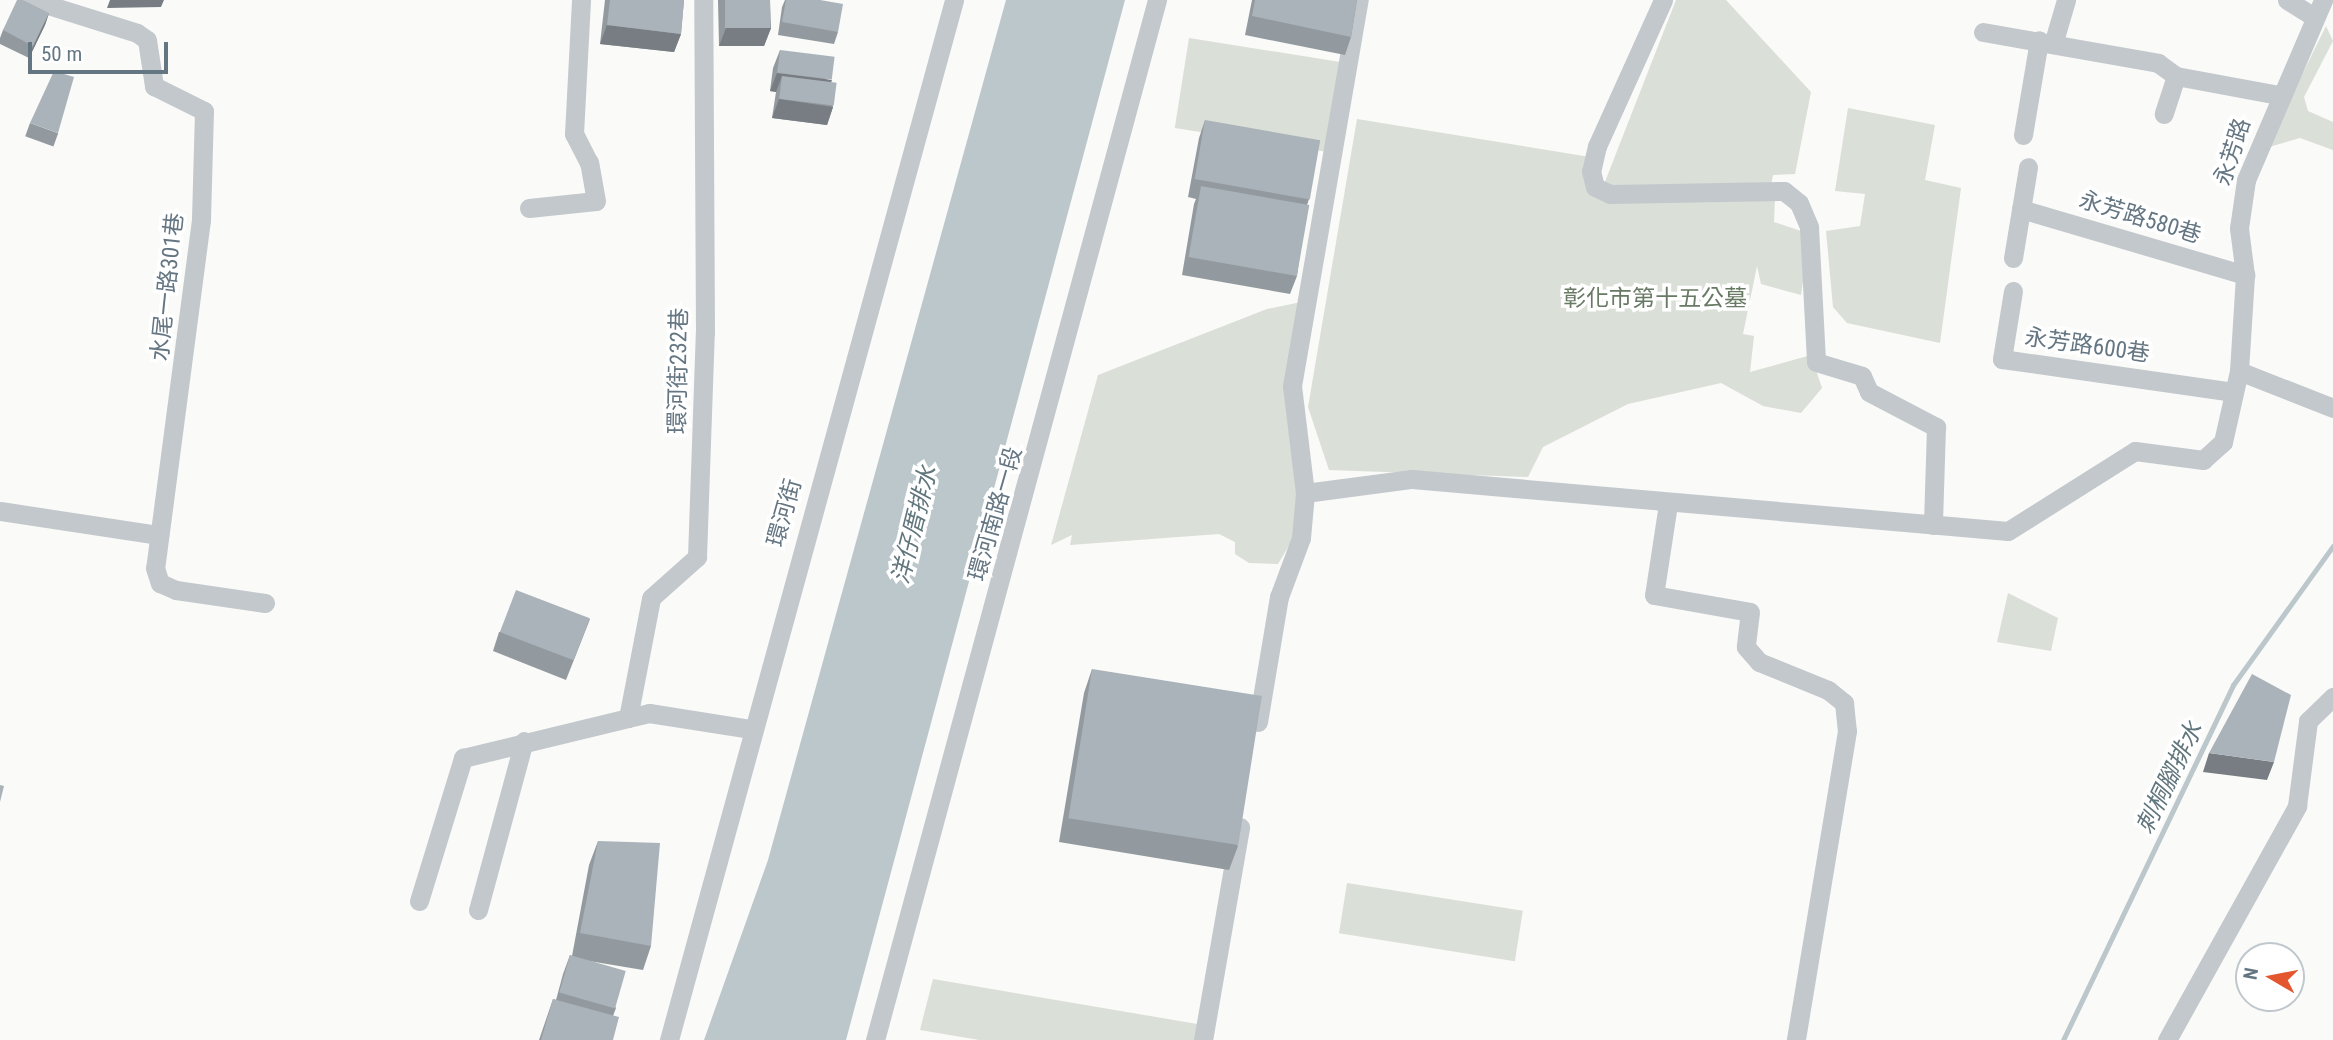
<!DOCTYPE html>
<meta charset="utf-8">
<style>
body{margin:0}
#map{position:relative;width:2333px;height:1040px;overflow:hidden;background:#fafaf8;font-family:"Roboto Condensed","Noto Sans TC",sans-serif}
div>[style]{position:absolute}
.green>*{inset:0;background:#dadfd7;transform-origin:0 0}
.water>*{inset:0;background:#bbc7cb}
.stream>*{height:5px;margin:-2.5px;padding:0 2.5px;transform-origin:2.5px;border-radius:2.5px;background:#bbc7cb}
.minor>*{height:19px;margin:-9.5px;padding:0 9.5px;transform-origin:9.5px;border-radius:9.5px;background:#c3c8cc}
.wall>*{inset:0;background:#929a9f;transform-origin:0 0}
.shaded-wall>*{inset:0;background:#777d82}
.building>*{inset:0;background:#aab3b9;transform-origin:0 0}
span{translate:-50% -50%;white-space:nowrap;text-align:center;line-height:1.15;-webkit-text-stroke:7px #fff;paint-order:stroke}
.street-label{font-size:23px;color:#657683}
.park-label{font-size:23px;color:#687a64}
.water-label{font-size:24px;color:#60757c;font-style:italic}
.north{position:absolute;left:2235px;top:942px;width:70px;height:70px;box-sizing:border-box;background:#fff;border:2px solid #c1c8cd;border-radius:50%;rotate:280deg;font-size:19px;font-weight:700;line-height:28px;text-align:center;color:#657683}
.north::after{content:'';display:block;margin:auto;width:24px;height:32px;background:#e4572e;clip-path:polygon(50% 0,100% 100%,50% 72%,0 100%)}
.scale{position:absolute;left:28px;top:42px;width:140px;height:32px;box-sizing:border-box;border:4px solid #657683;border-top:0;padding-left:9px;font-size:21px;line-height:24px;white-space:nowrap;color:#657683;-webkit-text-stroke:5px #fff;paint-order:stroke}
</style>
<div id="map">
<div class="green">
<div style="clip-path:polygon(1676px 0,1726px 0,1811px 92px,1795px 174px,1773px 175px,1769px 195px,1775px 197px,1774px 222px,1804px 232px,1808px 247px,1801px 295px,1761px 284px,1757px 266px,1743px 334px,1754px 336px,1750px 372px,1811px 355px,1822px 388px,1801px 413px,1763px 406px,1721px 383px,1628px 404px,1543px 447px,1528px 477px,1329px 470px,1308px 407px,1357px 119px,1596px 158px,1601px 192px)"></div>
<div style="clip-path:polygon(2326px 26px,2333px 41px,2304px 97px,2308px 111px,2333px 122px,2333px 150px,2300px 138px,2266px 148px)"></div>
<div style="left:1189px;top:38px;width:158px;height:91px;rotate:9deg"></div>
<div style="clip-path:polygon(1848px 108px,1935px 125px,1925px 180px,1961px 188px,1940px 343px,1847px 323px,1833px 307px,1826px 231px,1860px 226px,1865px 194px,1835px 191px)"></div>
<div style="clip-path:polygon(1306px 301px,1296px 373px,1303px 522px,1278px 564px,1249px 563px,1235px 554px,1235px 542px,1219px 534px,1070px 545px,1072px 535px,1051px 545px,1098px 375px,1267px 309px)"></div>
<div style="clip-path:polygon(2008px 593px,2058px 618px,2051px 651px,1997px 642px)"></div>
<div style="left:1347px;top:883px;width:178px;height:51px;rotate:9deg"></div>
<div style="clip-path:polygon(933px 979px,1203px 1025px,1200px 1040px,979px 1040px,920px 1030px)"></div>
</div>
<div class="water">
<div style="clip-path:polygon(1006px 0,1125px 0,846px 1040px,704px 1040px,768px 860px)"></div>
</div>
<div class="stream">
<div style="left:2063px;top:1040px;width:394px;rotate:-64.4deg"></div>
<div style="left:2233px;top:685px;width:171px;rotate:-54.3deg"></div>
</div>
<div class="minor">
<div style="left:32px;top:0;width:110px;rotate:17.4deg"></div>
<div style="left:137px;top:33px;width:12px;rotate:35deg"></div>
<div style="left:147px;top:40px;width:47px;rotate:81.3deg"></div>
<div style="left:154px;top:86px;width:56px;rotate:26.6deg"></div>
<div style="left:204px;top:111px;width:109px;rotate:91.6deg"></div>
<div style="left:201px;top:220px;width:351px;rotate:97.5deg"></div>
<div style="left:155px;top:568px;width:16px;rotate:72deg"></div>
<div style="left:160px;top:583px;width:17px;rotate:24deg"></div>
<div style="left:176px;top:590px;width:90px;rotate:8.3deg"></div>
<div style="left:1663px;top:0;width:160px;rotate:114.3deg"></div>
<div style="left:1597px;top:146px;width:26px;rotate:103deg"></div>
<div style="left:1591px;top:171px;width:16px;rotate:76deg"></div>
<div style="left:1595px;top:187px;width:17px;rotate:25deg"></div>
<div style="left:1610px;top:194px;width:174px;rotate:-1deg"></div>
<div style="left:1784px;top:191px;width:19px;rotate:39deg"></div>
<div style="left:1799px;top:203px;width:26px;rotate:67deg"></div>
<div style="left:1809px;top:227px;width:135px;rotate:87deg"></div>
<div style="left:1816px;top:362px;width:48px;rotate:16.9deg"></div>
<div style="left:1862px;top:376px;width:17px;rotate:66deg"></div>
<div style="left:1869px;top:392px;width:76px;rotate:27.6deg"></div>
<div style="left:1936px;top:427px;width:98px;rotate:91.8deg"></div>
<div style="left:2287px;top:0;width:32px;rotate:32deg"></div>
<div style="left:1983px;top:32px;width:178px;rotate:10deg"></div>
<div style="left:2158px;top:63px;width:22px;rotate:36deg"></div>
<div style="left:2176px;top:76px;width:40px;rotate:108deg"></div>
<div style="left:2054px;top:41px;width:43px;rotate:-73.7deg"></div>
<div style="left:2176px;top:76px;width:105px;rotate:10.5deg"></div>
<div style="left:2023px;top:135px;width:96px;rotate:-80.4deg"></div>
<div style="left:529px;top:208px;width:67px;rotate:-6deg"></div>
<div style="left:596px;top:201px;width:39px;rotate:-100deg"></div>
<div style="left:589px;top:163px;width:33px;rotate:-117deg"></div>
<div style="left:574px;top:134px;width:134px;rotate:-87deg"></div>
<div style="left:2021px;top:209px;width:234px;rotate:16.4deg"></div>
<div style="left:2013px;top:258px;width:92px;rotate:-80.6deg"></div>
<div style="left:2013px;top:291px;width:69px;rotate:99.2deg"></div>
<div style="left:2002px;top:359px;width:234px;rotate:8.1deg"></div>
<div style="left:2239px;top:371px;width:101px;rotate:21.5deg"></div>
<div style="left:1305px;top:493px;width:108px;rotate:-7.5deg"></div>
<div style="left:1412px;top:479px;width:598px;rotate:4.99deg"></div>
<div style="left:2008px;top:531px;width:150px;rotate:-32.2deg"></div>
<div style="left:2135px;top:451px;width:69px;rotate:7.5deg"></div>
<div style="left:2203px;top:460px;width:27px;rotate:-42deg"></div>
<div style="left:2223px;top:442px;width:73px;rotate:-77.3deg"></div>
<div style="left:2239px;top:371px;width:96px;rotate:-86.4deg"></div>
<div style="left:2245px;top:275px;width:47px;rotate:-97.3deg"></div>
<div style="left:2239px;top:228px;width:49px;rotate:-81.7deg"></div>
<div style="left:2246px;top:180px;width:196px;rotate:-66.8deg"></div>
<div style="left:1668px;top:504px;width:92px;rotate:98.7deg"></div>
<div style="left:1654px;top:595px;width:97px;rotate:10deg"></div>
<div style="left:1750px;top:612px;width:35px;rotate:97deg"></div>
<div style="left:1746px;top:647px;width:20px;rotate:49deg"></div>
<div style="left:1759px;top:662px;width:74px;rotate:22.1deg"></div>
<div style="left:1828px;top:690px;width:21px;rotate:39deg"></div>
<div style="left:1844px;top:703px;width:28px;rotate:84deg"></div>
<div style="left:1847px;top:731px;width:313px;rotate:99.4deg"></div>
<div style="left:0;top:511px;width:161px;rotate:8.6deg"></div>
<div style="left:628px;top:718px;width:22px;rotate:-13deg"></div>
<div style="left:649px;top:713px;width:102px;rotate:9deg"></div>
<div style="left:1258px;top:722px;width:127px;rotate:-80.5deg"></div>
<div style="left:1279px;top:597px;width:63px;rotate:-69.6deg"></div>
<div style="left:1301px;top:538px;width:45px;rotate:-84.9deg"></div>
<div style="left:1305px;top:493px;width:108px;rotate:-96.9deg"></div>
<div style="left:1292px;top:386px;width:392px;rotate:-80.2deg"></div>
<div style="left:419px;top:901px;width:150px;rotate:-72.9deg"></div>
<div style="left:463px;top:758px;width:170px;rotate:-13.6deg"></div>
<div style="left:628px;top:718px;width:122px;rotate:-79.1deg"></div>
<div style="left:651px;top:598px;width:62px;rotate:-41.7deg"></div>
<div style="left:697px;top:557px;width:225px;rotate:-88deg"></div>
<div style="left:705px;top:332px;width:332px;rotate:-90.3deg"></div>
<div style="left:478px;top:910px;width:175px;rotate:-74.8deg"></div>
<div style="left:669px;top:1040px;width:1078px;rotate:-74.67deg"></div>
<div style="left:875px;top:1040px;width:1078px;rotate:-74.83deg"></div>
<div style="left:1203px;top:1040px;width:216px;rotate:-80.1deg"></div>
<div style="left:2167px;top:1040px;width:268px;rotate:-60.9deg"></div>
<div style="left:2297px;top:806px;width:86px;rotate:-82.6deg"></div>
<div style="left:2308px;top:721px;width:35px;rotate:-44deg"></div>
</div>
<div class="wall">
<div style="clip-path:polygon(605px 0,684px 0,681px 34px,674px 52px,600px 44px)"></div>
<div style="clip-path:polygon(718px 0,770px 0,771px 28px,764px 46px,719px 46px)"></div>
<div style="clip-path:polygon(785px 0,820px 0,838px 32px,834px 44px,778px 35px,782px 7px)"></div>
<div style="clip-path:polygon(1252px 0,1357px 0,1351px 37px,1345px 55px,1245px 35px)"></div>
<div style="clip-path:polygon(49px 13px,45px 25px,29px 58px,0 44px,0 38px,3px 30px)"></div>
<div style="clip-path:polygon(780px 50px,831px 82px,833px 107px,827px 125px,772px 118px,776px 92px,770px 91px,773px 68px)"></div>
<div style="clip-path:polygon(1205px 120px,1309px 199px,1307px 205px,1297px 276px,1290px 294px,1182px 275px,1194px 204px,1196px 199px,1188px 197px,1199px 138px)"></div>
<div style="left:30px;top:123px;width:30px;height:14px;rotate:20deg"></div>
<div style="clip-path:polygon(590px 619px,566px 680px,493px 651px,499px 632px)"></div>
<div style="clip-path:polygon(1092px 669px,1238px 846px,1229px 870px,1059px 842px,1084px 693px)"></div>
<div style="clip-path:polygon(598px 841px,651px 946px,643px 970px,589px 961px,616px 1008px,613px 1016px,613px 1040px,539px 1040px,553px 999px,556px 1000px,563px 974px,570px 955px,572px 956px,589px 865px)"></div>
</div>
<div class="shaded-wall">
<div style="clip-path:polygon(110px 0,164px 0,161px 7px,107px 8px)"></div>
<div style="clip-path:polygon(49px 13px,45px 25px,29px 58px,33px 46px)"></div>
<div style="clip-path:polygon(607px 25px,681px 34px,674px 52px,600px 44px)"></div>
<div style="clip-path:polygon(726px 28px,771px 28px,764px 46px,719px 46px)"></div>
<div style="clip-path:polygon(777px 73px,832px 80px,825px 99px,782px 76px,776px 92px,770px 91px)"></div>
<div style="clip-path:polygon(779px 99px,833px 107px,827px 125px,772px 118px)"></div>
<div style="clip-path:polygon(2209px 753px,2274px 762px,2267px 780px,2203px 772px)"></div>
</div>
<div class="building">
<div style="clip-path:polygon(17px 0,23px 0,49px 13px,33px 46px,3px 30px)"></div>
<div style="clip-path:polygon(610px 0,684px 0,681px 34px,607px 25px)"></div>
<div style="left:725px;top:0;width:45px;height:28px"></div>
<div style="clip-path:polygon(786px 0,820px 0,843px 4px,838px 32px,782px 22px)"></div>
<div style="clip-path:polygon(1255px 0,1357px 0,1351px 37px,1252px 16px)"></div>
<div style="left:780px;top:50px;width:55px;height:23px;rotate:7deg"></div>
<div style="clip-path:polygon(54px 71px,74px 77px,58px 133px,30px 123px)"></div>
<div style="left:782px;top:76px;width:55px;height:23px;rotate:7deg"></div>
<div style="left:1205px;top:120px;width:117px;height:60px;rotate:10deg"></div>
<div style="left:1201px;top:186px;width:110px;height:72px;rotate:10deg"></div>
<div style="left:516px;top:590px;width:79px;height:45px;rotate:21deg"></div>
<div style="left:1092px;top:669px;width:172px;height:151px;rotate:9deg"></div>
<div style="clip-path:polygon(2252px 674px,2291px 695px,2274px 762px,2209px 753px)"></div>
<div style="clip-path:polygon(0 785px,4px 786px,0 802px)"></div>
<div style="clip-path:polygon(598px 841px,660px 843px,651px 946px,580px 933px)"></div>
<div style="left:570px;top:955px;width:58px;height:39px;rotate:16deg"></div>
<div style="clip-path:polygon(553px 999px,619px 1017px,613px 1040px,541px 1040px)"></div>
</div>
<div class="street-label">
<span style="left:2233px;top:152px;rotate:-72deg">永芳路</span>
<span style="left:2140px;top:218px;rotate:17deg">永芳路580巷</span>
<span style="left:168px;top:287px;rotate:-84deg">水尾一路301巷</span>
<span style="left:2087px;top:346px;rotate:8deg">永芳路600巷</span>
<span style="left:679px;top:371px;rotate:-89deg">環河街232巷</span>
<span style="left:785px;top:513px;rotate:-74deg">環河街</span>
<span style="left:996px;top:514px;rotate:-74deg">環河南路一段</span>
</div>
<div class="park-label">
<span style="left:1655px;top:299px">彰化市第十五公墓</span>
</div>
<div class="water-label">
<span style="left:915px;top:525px;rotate:-76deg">洋仔厝排水</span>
<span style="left:2170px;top:778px;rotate:-64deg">刺桐腳排水</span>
</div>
<div class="north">N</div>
<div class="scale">50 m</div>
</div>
